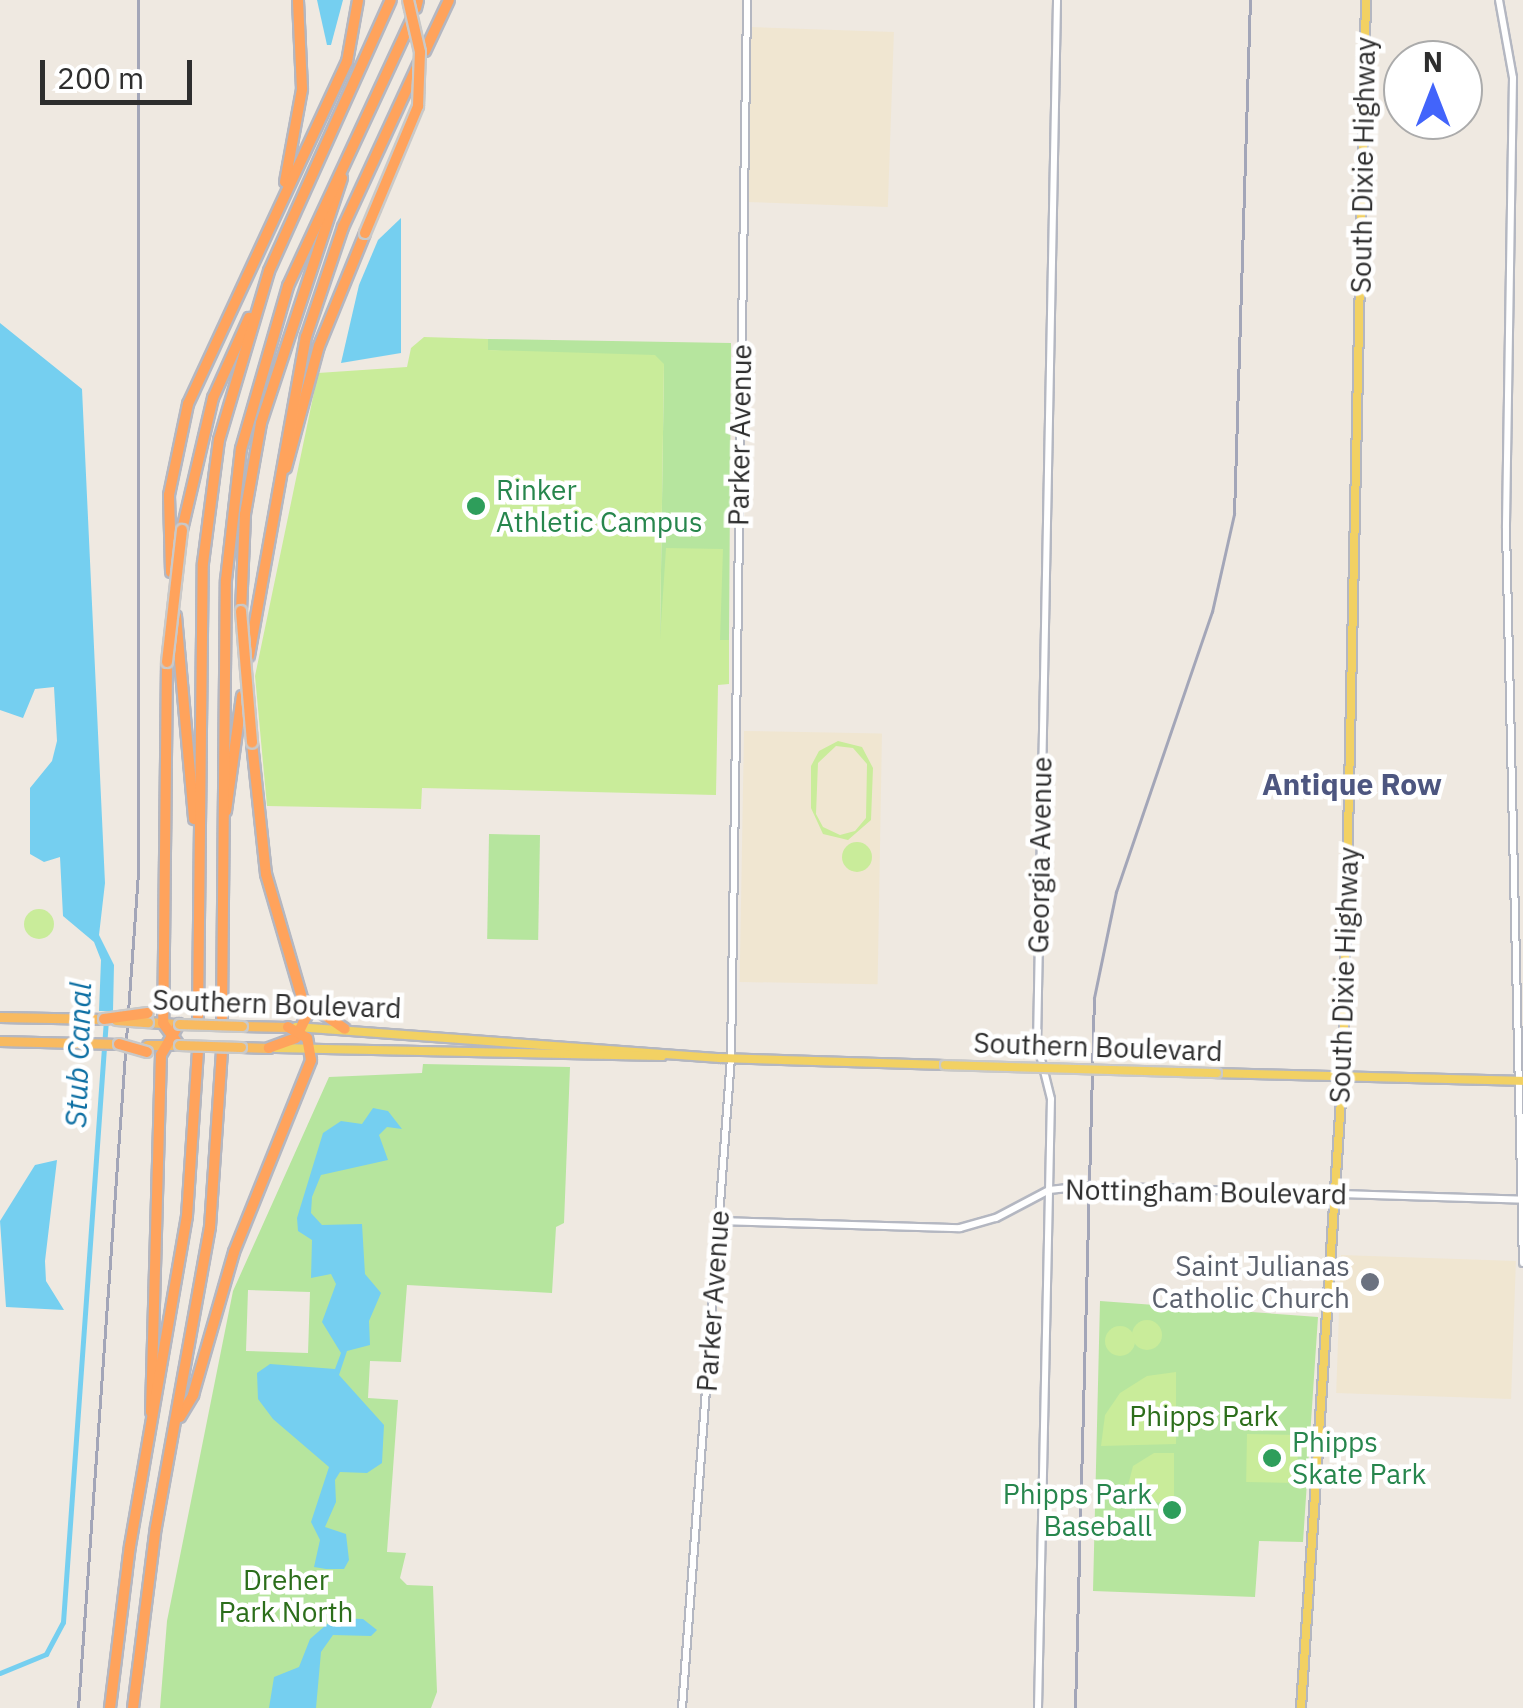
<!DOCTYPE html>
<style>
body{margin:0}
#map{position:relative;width:1523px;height:1708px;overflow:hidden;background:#efe9e1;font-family:"IBM Plex Sans",sans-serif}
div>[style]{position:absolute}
.education>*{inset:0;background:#f0e6d1;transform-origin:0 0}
.green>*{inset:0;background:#b6e59e;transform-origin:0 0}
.pitch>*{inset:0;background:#c9ec9a;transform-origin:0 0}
.round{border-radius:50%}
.water>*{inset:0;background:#75cff0}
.canal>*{height:5px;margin:-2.5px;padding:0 2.5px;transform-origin:2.5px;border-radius:2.5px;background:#75cff0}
.roads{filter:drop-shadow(2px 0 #b4b7c1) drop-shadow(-2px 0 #b4b7c1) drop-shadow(0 2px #b4b7c1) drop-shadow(0 -2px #b4b7c1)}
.tertiary>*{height:6px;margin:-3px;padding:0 3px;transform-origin:3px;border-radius:3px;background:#fff}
.primary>*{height:8px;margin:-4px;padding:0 4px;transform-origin:4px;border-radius:4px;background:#f2d163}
.trunk>*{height:9px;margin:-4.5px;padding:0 4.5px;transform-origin:4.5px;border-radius:4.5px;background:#f8ba60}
.motorway>*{height:10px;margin:-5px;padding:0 5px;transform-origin:5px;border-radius:5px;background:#ffa35c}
.rail>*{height:2.5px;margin:-1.25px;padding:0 1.25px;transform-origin:1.25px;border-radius:1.25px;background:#a3a6b8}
.bridges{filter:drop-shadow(2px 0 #c9c9c9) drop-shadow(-2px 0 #c9c9c9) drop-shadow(0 2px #c9c9c9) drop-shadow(0 -2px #c9c9c9)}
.primary-bridge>*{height:8px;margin:-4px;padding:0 4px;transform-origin:4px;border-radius:4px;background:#f2d163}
.trunk-bridge>*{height:9px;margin:-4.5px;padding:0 4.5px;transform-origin:4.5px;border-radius:4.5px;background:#f8ba60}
.motorway-bridge>*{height:10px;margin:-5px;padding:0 5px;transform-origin:5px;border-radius:5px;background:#ffa35c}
.dots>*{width:28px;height:28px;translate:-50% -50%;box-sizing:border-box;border:5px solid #fff;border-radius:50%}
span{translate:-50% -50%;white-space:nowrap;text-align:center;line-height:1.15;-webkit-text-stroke:9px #fff;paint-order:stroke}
.street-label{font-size:28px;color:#2e2e2e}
.leisure-label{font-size:28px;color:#27864d}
.left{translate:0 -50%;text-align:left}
.right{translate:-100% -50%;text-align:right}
.worship-label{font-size:28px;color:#5b616d}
.park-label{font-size:28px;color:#2c6e1b}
.neighbourhood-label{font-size:30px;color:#4d5680;font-weight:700}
.water-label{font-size:30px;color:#0d6fa3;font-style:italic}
.north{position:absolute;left:1383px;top:40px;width:100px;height:100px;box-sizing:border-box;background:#fff;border:2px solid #ababab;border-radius:50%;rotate:0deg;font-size:28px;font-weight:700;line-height:40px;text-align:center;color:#2e2e2e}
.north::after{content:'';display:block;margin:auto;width:35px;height:45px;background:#4264fb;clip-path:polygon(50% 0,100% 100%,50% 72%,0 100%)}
.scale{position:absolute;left:40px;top:60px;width:152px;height:45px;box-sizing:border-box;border:5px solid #2e2e2e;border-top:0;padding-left:12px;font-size:30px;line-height:35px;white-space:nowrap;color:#2e2e2e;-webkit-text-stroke:8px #fff;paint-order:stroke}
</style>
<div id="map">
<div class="education">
<div style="left:751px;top:27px;width:143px;height:175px;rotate:2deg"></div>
<div style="left:744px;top:731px;width:138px;height:251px;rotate:1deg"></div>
<div style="left:1341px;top:1255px;width:175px;height:138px;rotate:2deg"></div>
</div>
<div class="green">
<div style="clip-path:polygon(488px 339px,731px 343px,729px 640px,660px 640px,664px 364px,487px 350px)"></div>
<div style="left:540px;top:835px;width:105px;height:51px;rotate:91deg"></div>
<div style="clip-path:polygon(evenodd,423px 1064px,570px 1067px,564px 1223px,556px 1227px,552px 1293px,407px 1285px,401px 1362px,370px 1361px,368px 1398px,398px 1400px,387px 1552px,406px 1553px,400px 1578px,407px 1585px,433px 1586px,437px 1692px,431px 1708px,160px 1708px,167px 1621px,233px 1291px,329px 1077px,422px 1073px,423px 1064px,248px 1290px,310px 1292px,308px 1353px,246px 1351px,248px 1290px)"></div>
<div style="clip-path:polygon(1100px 1301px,1318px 1317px,1303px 1542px,1259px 1541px,1255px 1597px,1093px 1591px)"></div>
</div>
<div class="pitch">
<div style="clip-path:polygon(424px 337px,488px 339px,488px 350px,655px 355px,664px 364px,660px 639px,666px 548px,723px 549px,720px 640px,729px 640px,729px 684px,718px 685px,716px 795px,422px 788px,421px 809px,267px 806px,255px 676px,318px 373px,407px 367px,411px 348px)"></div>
<div style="clip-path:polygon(evenodd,838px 741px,862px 747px,873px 768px,871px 820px,848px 840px,823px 834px,811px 808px,811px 766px,819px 751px,838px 741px,836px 746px,853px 748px,867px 764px,866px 818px,855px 831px,840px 835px,823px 827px,816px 814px,818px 763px,836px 746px)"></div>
<div class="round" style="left:842px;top:842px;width:30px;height:30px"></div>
<div class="round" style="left:24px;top:909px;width:30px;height:30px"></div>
<div class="round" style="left:1132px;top:1320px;width:30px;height:30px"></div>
<div class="round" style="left:1105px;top:1326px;width:30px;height:30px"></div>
<div style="clip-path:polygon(1176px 1372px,1176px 1444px,1101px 1446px,1105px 1415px,1120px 1393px,1147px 1376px)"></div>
<div style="left:1247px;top:1434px;width:51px;height:48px;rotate:1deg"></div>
<div style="clip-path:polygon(1154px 1453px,1174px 1453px,1174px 1498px,1169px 1503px,1124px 1501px,1133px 1466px)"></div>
</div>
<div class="water">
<div style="clip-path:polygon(317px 0,343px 0,331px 45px,327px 45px)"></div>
<div style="clip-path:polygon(401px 218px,401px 353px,341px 363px,359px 285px,378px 240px)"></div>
<div style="clip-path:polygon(0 323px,82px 389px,105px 883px,99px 935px,114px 965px,113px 1011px,99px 1011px,101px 960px,94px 942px,63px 916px,60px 857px,44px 862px,30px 854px,30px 788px,52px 761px,57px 741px,54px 687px,35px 689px,23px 718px,0 710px)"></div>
<div style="clip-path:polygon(373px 1108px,388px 1111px,402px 1129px,387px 1127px,379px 1135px,388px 1160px,321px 1175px,312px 1197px,311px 1213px,322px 1225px,362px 1224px,365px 1274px,381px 1293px,369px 1321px,370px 1345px,347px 1351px,339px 1375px,384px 1425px,382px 1463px,367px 1473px,340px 1472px,335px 1480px,336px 1502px,325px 1527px,346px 1534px,349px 1560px,344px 1569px,326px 1569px,314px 1567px,320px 1540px,311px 1522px,329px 1467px,273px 1419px,258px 1399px,257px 1373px,270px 1364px,335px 1369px,341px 1353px,322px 1322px,336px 1284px,331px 1274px,311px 1278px,312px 1240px,298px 1231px,297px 1218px,323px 1133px,341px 1121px,362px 1124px)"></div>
<div style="clip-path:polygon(57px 1160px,45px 1261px,46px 1281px,64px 1310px,6px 1307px,0 1221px,35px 1165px)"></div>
<div style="clip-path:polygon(334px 1618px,363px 1619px,377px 1630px,371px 1636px,333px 1635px,321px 1652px,316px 1708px,269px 1708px,274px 1677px,299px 1667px,310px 1639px)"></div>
</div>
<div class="canal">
<div style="left:0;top:1673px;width:50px;rotate:-22.4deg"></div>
<div style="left:46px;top:1654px;width:36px;rotate:-62deg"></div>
<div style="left:63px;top:1622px;width:605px;rotate:-85.92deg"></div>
</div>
<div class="roads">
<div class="tertiary">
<div style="left:1499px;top:0;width:79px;rotate:79.8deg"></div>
<div style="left:1513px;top:78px;width:450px;rotate:90.9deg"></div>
<div style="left:1506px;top:528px;width:735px;rotate:88.68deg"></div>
<div style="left:719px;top:1221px;width:241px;rotate:1.7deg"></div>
<div style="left:960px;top:1228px;width:37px;rotate:-16deg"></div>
<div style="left:996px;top:1218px;width:60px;rotate:-27.8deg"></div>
<div style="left:1049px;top:1190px;width:38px;rotate:-6deg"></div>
<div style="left:1087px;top:1186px;width:435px;rotate:1.8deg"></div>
<div style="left:682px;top:1708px;width:652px;rotate:-85.69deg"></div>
<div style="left:731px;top:1058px;width:1058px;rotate:-89.13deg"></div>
<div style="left:1038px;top:1708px;width:609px;rotate:-88.78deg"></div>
<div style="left:1051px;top:1099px;width:58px;rotate:-104deg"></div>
<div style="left:1037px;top:1043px;width:1043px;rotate:-88.9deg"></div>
</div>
<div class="primary">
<div style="left:296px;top:1027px;width:425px;rotate:4.2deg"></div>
<div style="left:720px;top:1058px;width:225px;rotate:1.8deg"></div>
<div style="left:276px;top:1048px;width:386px;rotate:1.2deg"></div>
<div style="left:1217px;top:1073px;width:306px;rotate:1.5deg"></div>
<div style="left:1301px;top:1708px;width:640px;rotate:-86.24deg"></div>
<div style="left:1343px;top:1069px;width:1069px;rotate:-88.77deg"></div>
</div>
<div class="trunk">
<div style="left:0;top:1017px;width:104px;rotate:1.1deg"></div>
<div style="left:148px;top:1022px;width:31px;rotate:4deg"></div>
<div style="left:242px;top:1026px;width:46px;rotate:1.2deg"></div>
<div style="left:0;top:1041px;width:119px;rotate:1.4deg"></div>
<div style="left:147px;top:1045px;width:24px"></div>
<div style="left:241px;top:1047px;width:28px;rotate:2deg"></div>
</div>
<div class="motorway">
<div style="left:416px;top:8px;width:8px;rotate:-76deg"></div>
<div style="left:425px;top:51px;width:56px;rotate:-64.8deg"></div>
<div style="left:285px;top:182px;width:95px;rotate:-79.6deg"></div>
<div style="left:302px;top:89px;width:89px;rotate:-92.6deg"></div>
<div style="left:286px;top:468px;width:126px;rotate:-74.9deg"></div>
<div style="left:319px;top:346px;width:122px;rotate:-67.8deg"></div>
<div style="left:182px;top:530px;width:136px;rotate:-76.8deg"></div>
<div style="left:213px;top:398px;width:88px;rotate:-65.8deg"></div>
<div style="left:171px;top:572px;width:77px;rotate:-91.5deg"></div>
<div style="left:169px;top:495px;width:93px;rotate:-78.2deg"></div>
<div style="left:188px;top:404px;width:377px;rotate:-65.1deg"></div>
<div style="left:347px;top:62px;width:63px;rotate:-79.9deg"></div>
<div style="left:241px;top:611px;width:97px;rotate:-87.6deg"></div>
<div style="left:245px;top:514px;width:92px;rotate:-80deg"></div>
<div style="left:261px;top:423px;width:258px;rotate:-71.7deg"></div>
<div style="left:176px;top:616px;width:204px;rotate:84.9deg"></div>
<div style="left:249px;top:656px;width:324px;rotate:-79.9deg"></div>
<div style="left:306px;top:337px;width:116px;rotate:-71.4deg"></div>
<div style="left:343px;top:227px;width:179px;rotate:-65.2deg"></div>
<div style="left:167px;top:662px;width:361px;rotate:90.6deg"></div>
<div style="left:163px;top:1023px;width:27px;rotate:54deg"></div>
<div style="left:252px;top:743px;width:132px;rotate:83.9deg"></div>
<div style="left:266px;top:874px;width:147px;rotate:73.8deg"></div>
<div style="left:307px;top:1015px;width:25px;rotate:116deg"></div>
<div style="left:296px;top:1038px;width:29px;rotate:160deg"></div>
<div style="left:226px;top:811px;width:116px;rotate:-82.1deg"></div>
<div style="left:306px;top:1002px;width:47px;rotate:34.7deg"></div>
<div style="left:198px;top:1016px;width:453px;rotate:-89.4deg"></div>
<div style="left:203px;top:563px;width:124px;rotate:-82.6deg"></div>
<div style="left:219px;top:440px;width:176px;rotate:-73.5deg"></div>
<div style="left:269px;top:271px;width:297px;rotate:-65.8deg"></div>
<div style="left:222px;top:1017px;width:437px;rotate:-89.5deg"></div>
<div style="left:226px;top:580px;width:132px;rotate:-83.5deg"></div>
<div style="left:241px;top:449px;width:170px;rotate:-73.9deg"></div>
<div style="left:288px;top:286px;width:294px;rotate:-65.1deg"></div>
<div style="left:151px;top:1412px;width:357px;rotate:-88.4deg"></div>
<div style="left:161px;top:1055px;width:36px;rotate:-60deg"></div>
<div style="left:180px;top:1417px;width:26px;rotate:-59deg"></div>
<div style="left:193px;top:1395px;width:149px;rotate:-74deg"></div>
<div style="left:234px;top:1252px;width:207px;rotate:-68.1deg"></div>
<div style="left:311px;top:1060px;width:22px;rotate:-100deg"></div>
<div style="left:307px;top:1038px;width:22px;rotate:-150deg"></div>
<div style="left:110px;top:1708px;width:163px;rotate:-83deg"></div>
<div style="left:130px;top:1546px;width:335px;rotate:-80.2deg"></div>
<div style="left:187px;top:1216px;width:164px;rotate:-86.2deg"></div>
<div style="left:133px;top:1708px;width:182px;rotate:-82.8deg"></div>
<div style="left:156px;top:1527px;width:305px;rotate:-79.8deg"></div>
<div style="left:210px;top:1227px;width:174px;rotate:-86.1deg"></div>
</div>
</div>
<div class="rail">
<div style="left:78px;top:1708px;width:836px;rotate:-85.89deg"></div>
<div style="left:138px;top:874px;width:874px;rotate:-90deg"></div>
<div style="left:1075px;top:1708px;width:710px;rotate:-88.47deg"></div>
<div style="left:1094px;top:998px;width:108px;rotate:-78.3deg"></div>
<div style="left:1116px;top:892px;width:296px;rotate:-71.1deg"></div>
<div style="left:1212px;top:612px;width:100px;rotate:-77.3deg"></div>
<div style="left:1234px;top:514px;width:514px;rotate:-88.22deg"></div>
</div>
<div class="bridges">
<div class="primary-bridge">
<div style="left:945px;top:1065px;width:272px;rotate:1.7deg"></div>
</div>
<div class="trunk-bridge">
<div style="left:116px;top:1020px;width:32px;rotate:4deg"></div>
<div style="left:179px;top:1024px;width:63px;rotate:1.8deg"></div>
<div style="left:179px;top:1045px;width:62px;rotate:1.8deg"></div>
</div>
<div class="motorway-bridge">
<div style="left:365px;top:233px;width:138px;rotate:-67.3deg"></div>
<div style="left:418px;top:106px;width:54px;rotate:-87.9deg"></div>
<div style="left:420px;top:52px;width:53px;rotate:-103deg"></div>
<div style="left:241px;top:611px;width:132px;rotate:85.2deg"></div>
<div style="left:167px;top:662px;width:133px;rotate:-83.5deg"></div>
<div style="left:104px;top:1019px;width:44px;rotate:-7.8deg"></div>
<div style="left:119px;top:1044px;width:29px;rotate:16deg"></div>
</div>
</div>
<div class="dots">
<div style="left:476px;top:506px;background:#2e9e5b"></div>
<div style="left:1370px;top:1282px;background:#6b7280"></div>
<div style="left:1272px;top:1458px;background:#2e9e5b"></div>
<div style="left:1172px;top:1510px;background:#2e9e5b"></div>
</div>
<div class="street-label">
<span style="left:1363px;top:165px;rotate:-89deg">South Dixie Highway</span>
<span style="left:740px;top:435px;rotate:-89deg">Parker Avenue</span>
<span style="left:1040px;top:855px;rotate:-89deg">Georgia Avenue</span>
<span style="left:1344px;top:975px;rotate:-88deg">South Dixie Highway</span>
<span style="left:277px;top:1004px;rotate:2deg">Southern Boulevard</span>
<span style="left:1098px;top:1047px;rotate:2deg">Southern Boulevard</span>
<span style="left:1206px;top:1192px;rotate:1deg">Nottingham Boulevard</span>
<span style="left:713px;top:1301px;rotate:-86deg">Parker Avenue</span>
</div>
<div class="leisure-label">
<span class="left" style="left:496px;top:506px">Rinker<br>Athletic Campus</span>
<span class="left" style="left:1292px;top:1458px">Phipps<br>Skate Park</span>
<span class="right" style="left:1152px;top:1510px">Phipps Park<br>Baseball</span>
</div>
<div class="worship-label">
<span class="right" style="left:1350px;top:1282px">Saint Julianas<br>Catholic Church</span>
</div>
<div class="park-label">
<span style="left:1204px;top:1416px">Phipps Park</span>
<span style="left:286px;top:1596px">Dreher<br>Park North</span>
</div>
<div class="neighbourhood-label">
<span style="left:1352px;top:784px">Antique Row</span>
</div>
<div class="water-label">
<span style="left:78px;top:1055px;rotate:-88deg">Stub Canal</span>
</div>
<div class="north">N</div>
<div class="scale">200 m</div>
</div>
